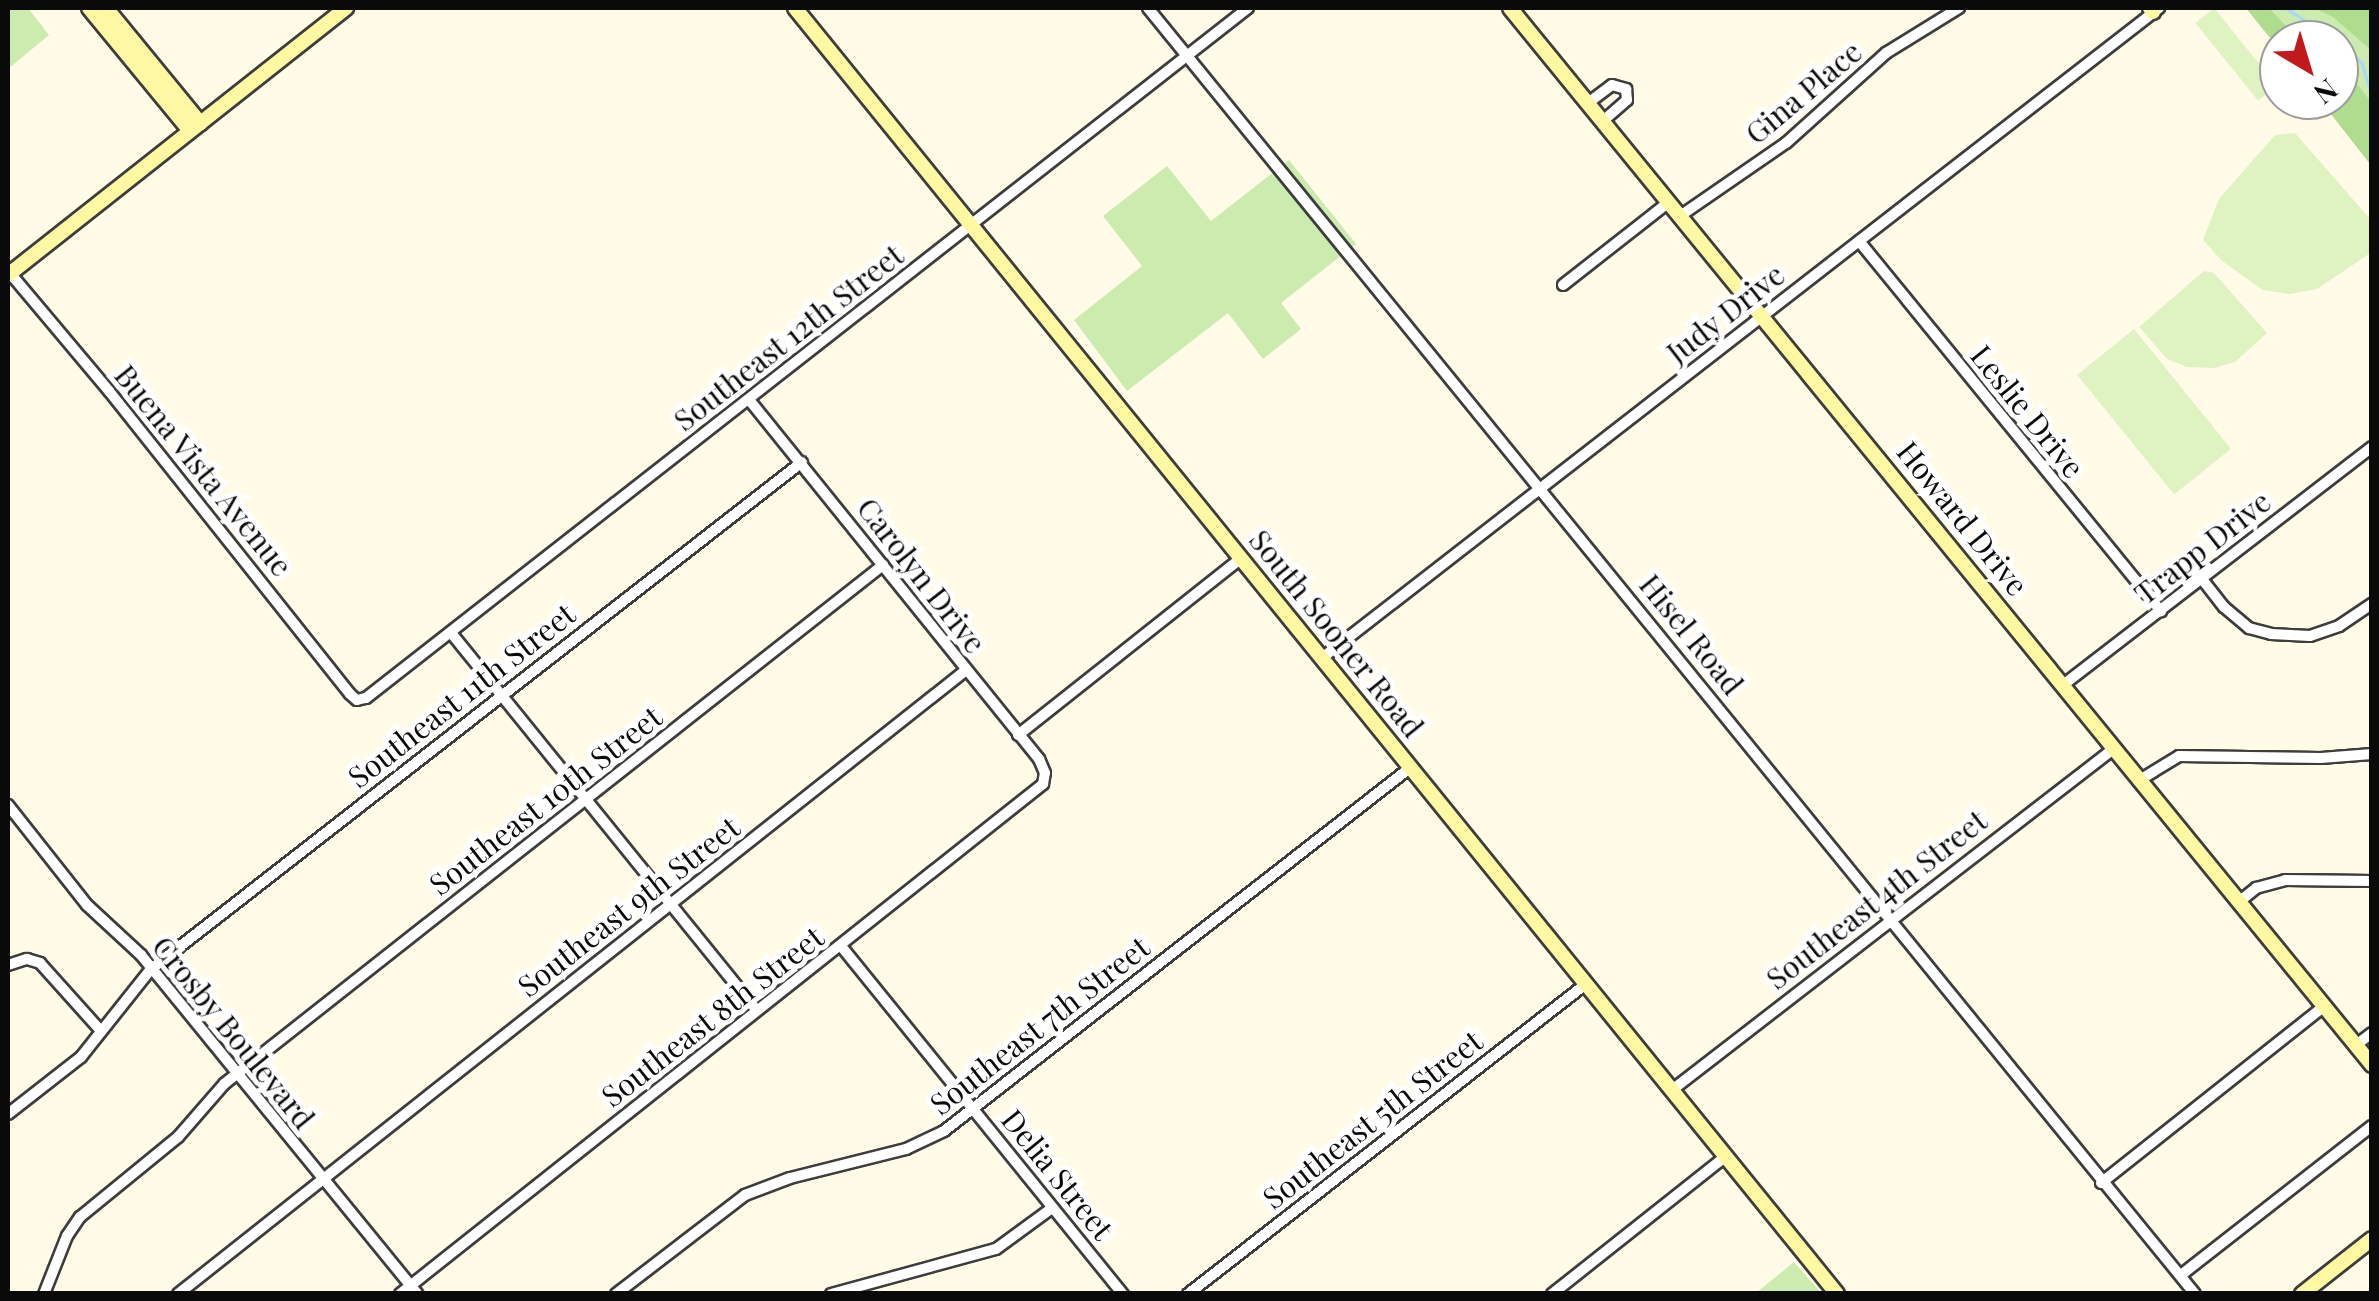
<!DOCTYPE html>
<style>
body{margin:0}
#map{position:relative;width:2379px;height:1301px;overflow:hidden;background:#fffbe7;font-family:"Playfair Display",serif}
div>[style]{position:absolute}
.green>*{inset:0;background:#ccebaf}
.forest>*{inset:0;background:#aedd8d}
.pitch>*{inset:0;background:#dff2c1;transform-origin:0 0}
.stream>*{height:2.5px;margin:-1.25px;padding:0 1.25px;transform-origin:1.25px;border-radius:1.25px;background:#a8d8fa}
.roads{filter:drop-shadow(2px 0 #3d3d3d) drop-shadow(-2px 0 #3d3d3d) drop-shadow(0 2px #3d3d3d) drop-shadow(0 -2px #3d3d3d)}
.street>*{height:10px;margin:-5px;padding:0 5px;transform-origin:5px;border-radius:5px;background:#fff}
.secondary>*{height:14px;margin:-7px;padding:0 7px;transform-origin:7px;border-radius:7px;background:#fff8a2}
span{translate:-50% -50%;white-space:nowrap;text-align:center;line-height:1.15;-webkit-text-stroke:10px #fff;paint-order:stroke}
.street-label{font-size:30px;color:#0a0a0a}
.frame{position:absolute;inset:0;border:10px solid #0a0a0a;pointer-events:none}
.north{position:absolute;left:2259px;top:20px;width:100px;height:100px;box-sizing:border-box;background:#fff;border:2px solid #9d9d9d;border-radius:50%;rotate:142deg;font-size:28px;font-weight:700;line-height:40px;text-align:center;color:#0a0a0a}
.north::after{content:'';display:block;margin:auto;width:35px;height:45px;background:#c21a1c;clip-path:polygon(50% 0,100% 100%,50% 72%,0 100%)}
</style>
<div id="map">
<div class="green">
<div style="clip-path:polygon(8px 8px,28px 8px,49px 35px,8px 69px)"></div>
<div style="clip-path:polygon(2246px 8px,2371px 8px,2371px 165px,2320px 100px,2339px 100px,2339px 40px,2279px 40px,2279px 49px)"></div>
<div style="clip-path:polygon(1289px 160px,1356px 244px,1281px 303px,1301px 329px,1263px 359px,1228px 313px,1127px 391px,1074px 320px,1142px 266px,1103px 216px,1167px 166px,1211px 221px)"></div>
<div style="clip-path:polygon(1794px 1262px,1821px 1293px,1756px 1293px)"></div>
</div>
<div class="forest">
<div style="clip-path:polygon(2246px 8px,2269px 8px,2287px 27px,2324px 40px,2279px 40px,2279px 49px)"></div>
<div style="clip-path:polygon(2314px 8px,2371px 8px,2371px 50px,2333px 17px)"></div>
<div style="clip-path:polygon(2339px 60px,2371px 102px,2371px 165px,2320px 100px,2339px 100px)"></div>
</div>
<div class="pitch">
<div style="left:2214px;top:8px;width:100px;height:24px;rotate:51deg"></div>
<div style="clip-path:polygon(2295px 133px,2371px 220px,2372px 252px,2317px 289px,2290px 294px,2263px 290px,2222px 261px,2203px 240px,2219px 199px,2275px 135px)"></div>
<div style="clip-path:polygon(2204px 271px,2214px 273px,2267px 333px,2235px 362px,2214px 368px,2187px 367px,2167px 359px,2139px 327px)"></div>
<div style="left:2134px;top:329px;width:154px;height:73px;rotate:51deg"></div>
</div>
<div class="stream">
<div style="left:2286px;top:8px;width:59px;rotate:33.1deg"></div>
<div style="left:2339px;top:42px;width:31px;rotate:42deg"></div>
<div style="left:2362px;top:63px;width:34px;rotate:73deg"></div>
</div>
<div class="roads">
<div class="street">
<div style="left:1148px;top:8px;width:1658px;rotate:50.85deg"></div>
<div style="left:1588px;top:103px;width:30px;rotate:-37deg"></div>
<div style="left:1612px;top:85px;width:15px;rotate:16deg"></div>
<div style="left:1626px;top:89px;width:11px;rotate:85deg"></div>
<div style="left:1627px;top:100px;width:32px;rotate:139deg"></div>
<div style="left:1680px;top:216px;width:129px;rotate:-34.6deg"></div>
<div style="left:1786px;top:143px;width:135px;rotate:-42deg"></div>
<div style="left:1886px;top:53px;width:86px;rotate:-31.7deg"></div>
<div style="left:1859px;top:241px;width:478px;rotate:50.8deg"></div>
<div style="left:10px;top:273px;width:154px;rotate:50deg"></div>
<div style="left:109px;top:391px;width:387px;rotate:51.5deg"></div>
<div style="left:350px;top:694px;width:9px;rotate:41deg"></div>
<div style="left:357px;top:700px;width:9px;rotate:-13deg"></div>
<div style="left:366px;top:698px;width:1120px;rotate:-38.04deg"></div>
<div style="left:1563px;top:285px;width:135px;rotate:-38.1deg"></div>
<div style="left:2202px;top:579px;width:36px;rotate:52deg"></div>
<div style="left:2224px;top:607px;width:33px;rotate:40deg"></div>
<div style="left:2249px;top:628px;width:23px;rotate:15deg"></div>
<div style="left:2271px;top:634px;width:39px;rotate:3deg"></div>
<div style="left:2310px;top:636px;width:31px;rotate:-19deg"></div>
<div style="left:2339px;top:626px;width:40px;rotate:-34deg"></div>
<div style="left:452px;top:634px;width:484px;rotate:51deg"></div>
<div style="left:1322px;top:658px;width:1060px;rotate:-37.83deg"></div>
<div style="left:2063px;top:685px;width:390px;rotate:-37.6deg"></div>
<div style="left:1018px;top:735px;width:285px;rotate:-38.4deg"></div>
<div style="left:2138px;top:781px;width:48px;rotate:-31.4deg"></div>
<div style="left:2179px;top:756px;width:142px;rotate:0.8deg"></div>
<div style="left:2321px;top:758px;width:51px;rotate:-4.5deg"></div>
<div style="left:8px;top:805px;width:127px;rotate:51.7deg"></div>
<div style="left:87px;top:905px;width:74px;rotate:42.8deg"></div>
<div style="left:141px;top:955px;width:437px;rotate:50.8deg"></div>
<div style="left:2240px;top:901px;width:21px;rotate:-39deg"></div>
<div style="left:2256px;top:888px;width:30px;rotate:-15deg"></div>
<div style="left:2285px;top:880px;width:87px;rotate:0.7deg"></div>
<div style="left:841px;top:946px;width:448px;rotate:51deg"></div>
<div style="left:8px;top:965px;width:20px;rotate:-18deg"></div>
<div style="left:27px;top:959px;width:14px;rotate:17deg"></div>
<div style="left:40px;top:963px;width:91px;rotate:48.1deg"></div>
<div style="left:2356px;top:1045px;width:20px;rotate:-37deg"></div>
<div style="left:1672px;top:1090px;width:556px;rotate:-37.69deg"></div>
<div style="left:8px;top:1114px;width:93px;rotate:-38deg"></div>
<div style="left:81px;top:1057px;width:112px;rotate:-51.5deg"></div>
<div style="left:151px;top:969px;width:825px;rotate:-37.91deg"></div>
<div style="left:2101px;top:1183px;width:285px;rotate:-38.4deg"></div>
<div style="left:2181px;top:1275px;width:242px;rotate:-38deg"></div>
<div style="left:44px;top:1294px;width:62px;rotate:-68.4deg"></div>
<div style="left:67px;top:1236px;width:23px;rotate:-56deg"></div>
<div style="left:80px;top:1217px;width:127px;rotate:-39.2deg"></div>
<div style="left:178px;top:1137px;width:70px;rotate:-49deg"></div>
<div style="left:224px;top:1084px;width:839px;rotate:-38.22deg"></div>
<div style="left:178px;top:1294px;width:1004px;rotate:-38.37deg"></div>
<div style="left:400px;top:1294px;width:821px;rotate:-38.42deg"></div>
<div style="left:1043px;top:784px;width:11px;rotate:-80deg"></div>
<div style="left:1045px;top:773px;width:15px;rotate:-113deg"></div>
<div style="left:1039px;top:759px;width:461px;rotate:-128.9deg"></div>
<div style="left:616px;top:1294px;width:163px;rotate:-37.5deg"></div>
<div style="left:745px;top:1195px;width:48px;rotate:-20.7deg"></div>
<div style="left:790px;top:1178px;width:120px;rotate:-14deg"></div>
<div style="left:906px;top:1149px;width:42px;rotate:-25.3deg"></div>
<div style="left:944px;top:1131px;width:592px;rotate:-37.93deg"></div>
<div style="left:831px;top:1294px;width:171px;rotate:-15.3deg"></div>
<div style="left:996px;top:1249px;width:69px;rotate:-36.2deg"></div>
<div style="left:1188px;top:1294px;width:506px;rotate:-37.93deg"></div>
<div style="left:1552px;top:1294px;width:222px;rotate:-38.4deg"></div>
</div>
<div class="secondary">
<div style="left:89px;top:8px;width:159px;rotate:50.6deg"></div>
<div style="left:106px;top:8px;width:149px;rotate:50.7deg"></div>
<div style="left:795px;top:8px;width:1655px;rotate:50.98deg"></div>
<div style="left:1510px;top:8px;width:1364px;rotate:50.8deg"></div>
<div style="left:2150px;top:8px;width:5px;rotate:53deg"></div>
<div style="left:8px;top:275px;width:431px;rotate:-38.3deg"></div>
<div style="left:2302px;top:1294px;width:89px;rotate:-38.2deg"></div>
</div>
</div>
<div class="street-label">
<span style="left:1803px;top:92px;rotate:-40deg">Gina Place</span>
<span style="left:1725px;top:313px;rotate:-38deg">Judy Drive</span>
<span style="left:788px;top:337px;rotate:-38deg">Southeast 12th Street</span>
<span style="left:2028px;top:411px;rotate:51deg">Leslie Drive</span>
<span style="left:204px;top:470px;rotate:51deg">Buena Vista Avenue</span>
<span style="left:1963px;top:518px;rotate:51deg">Howard Drive</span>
<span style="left:2202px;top:547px;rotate:-38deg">Trapp Drive</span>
<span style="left:922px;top:575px;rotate:52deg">Carolyn Drive</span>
<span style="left:1337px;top:633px;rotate:51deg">South Sooner Road</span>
<span style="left:1692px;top:634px;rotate:51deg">Hisel Road</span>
<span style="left:461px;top:695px;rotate:-38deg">Southeast 11th Street</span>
<span style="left:545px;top:800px;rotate:-38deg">Southeast 10th Street</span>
<span style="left:1876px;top:899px;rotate:-38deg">Southeast 4th Street</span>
<span style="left:628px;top:906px;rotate:-38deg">Southeast 9th Street</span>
<span style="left:712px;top:1016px;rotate:-38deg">Southeast 8th Street</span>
<span style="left:1039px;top:1025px;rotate:-38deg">Southeast 7th Street</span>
<span style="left:234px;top:1032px;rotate:51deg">Crosby Boulevard</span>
<span style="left:1372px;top:1119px;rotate:-38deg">Southeast 5th Street</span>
<span style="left:1058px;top:1174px;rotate:51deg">Delia Street</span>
</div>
<div class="frame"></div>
<div class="north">N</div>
</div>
